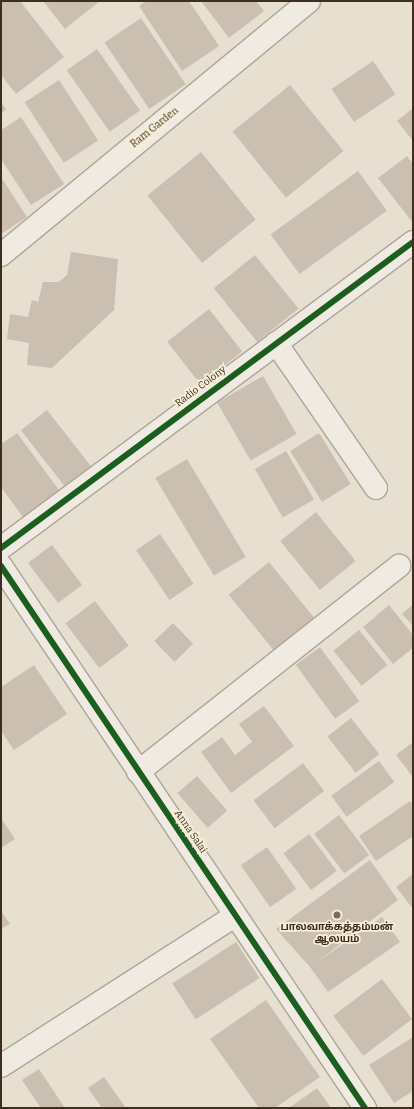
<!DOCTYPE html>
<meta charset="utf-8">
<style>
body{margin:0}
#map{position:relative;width:414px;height:1109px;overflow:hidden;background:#e7e0d1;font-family:Bitter,"Noto Sans Tamil",serif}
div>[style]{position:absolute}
.building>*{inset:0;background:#cbbfb2;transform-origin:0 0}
.roads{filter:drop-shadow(1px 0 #ada599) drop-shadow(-1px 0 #ada599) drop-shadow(0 1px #ada599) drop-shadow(0 -1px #ada599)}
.street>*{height:22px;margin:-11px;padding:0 11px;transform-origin:11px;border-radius:11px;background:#efebe3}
.cycleway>*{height:6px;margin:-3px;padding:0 3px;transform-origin:3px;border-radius:3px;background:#1b5e20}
.dots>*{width:11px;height:11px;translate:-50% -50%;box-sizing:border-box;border:2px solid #f7eed8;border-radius:50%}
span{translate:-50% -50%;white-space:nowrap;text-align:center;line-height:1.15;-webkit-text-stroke:3.5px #f7eed8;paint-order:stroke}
.street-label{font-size:10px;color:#3d2e20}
.poi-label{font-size:10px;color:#3d2e20;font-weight:700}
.frame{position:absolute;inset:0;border:2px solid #3d2e20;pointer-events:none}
</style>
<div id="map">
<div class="building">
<div style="clip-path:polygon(1px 1px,20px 1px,64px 57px,16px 94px,1px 75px)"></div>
<div style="clip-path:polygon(43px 1px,100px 1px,65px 29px)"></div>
<div style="clip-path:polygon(146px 1px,189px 1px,219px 46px,182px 71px,139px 6px)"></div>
<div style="clip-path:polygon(201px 1px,256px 1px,264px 11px,229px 38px)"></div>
<div style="left:141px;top:18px;width:80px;height:44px;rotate:56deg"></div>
<div style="left:97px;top:49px;width:75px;height:37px;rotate:55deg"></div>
<div style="left:373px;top:61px;width:40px;height:50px;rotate:56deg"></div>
<div style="left:59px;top:80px;width:72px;height:41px;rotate:57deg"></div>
<div style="left:290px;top:85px;width:85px;height:74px;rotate:51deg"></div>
<div style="clip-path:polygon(1px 103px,6px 109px,1px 114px)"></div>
<div style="clip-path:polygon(413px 108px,413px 141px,397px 121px)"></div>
<div style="clip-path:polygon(21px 117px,64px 184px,31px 205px,1px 159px,1px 130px)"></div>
<div style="left:201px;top:152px;width:87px;height:69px;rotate:51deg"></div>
<div style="clip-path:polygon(407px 156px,413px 164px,413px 223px,378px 178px)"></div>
<div style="left:358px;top:171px;width:49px;height:108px;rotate:54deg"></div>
<div style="clip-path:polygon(1px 177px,27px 217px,1px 234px)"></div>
<div style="clip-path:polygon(71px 252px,118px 259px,114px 310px,52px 368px,27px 365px,29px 343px,7px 339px,10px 314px,28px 317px,32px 300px,38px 302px,43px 282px,59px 282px,67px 275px)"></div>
<div style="left:255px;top:255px;width:69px;height:53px;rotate:51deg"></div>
<div style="left:209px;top:309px;width:54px;height:53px;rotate:52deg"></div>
<div style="left:263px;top:376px;width:67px;height:53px;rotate:60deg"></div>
<div style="left:47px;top:410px;width:73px;height:33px;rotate:52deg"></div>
<div style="clip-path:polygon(17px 433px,59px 490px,23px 517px,1px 487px,1px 444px)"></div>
<div style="left:319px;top:433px;width:60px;height:34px;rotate:58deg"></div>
<div style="left:286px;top:451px;width:56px;height:36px;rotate:60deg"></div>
<div style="left:187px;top:459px;width:114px;height:37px;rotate:59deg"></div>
<div style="left:316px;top:512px;width:63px;height:46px;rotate:51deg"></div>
<div style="left:160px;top:534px;width:60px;height:29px;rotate:56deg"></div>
<div style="left:52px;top:545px;width:50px;height:30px;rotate:53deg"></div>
<div style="left:269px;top:562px;width:73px;height:52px;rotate:51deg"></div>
<div style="left:95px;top:601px;width:56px;height:37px;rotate:53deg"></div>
<div style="clip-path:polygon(413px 604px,413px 626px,402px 614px)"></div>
<div style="clip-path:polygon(389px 605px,413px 635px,413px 648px,393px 664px,363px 627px)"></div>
<div style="left:173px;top:623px;width:29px;height:26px;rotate:46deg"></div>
<div style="left:359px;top:630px;width:45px;height:33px;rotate:51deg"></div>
<div style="left:320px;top:647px;width:67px;height:30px;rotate:54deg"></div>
<div style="clip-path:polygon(34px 665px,67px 714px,14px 750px,1px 731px,1px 687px)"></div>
<div style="clip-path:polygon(264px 706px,294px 746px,231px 793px,201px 752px,222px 737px,235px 755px,252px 742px,239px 724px)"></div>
<div style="left:351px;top:718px;width:46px;height:30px;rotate:52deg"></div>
<div style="clip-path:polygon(413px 742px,413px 777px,396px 755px)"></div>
<div style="left:379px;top:761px;width:26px;height:59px;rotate:54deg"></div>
<div style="left:303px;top:763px;width:35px;height:62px;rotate:53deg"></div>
<div style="left:197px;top:776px;width:46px;height:26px;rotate:49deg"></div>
<div style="clip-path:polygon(410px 801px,413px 805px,413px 836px,376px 861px,359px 836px)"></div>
<div style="left:339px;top:815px;width:50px;height:31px;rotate:53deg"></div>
<div style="clip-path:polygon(1px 818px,15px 839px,1px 848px)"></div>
<div style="left:309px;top:834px;width:46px;height:32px;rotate:53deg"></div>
<div style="left:267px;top:847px;width:51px;height:32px;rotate:55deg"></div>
<div style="clip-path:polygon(370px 860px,398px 900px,317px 962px,382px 917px,400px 942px,328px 992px,310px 967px,276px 929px)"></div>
<div style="clip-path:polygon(413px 874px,413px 909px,396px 887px)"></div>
<div style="clip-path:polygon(1px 911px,10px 924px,1px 929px)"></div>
<div style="left:236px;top:942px;width:43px;height:76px;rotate:57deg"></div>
<div style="left:382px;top:979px;width:50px;height:61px;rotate:53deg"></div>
<div style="clip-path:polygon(266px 1000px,320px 1077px,275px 1108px,259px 1108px,210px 1039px)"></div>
<div style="clip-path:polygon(413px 1037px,413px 1091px,394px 1103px,369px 1065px)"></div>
<div style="clip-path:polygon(39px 1069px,65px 1108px,41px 1108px,22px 1080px)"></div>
<div style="clip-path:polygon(104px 1077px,126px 1108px,102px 1108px,88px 1088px)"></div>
<div style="clip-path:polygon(317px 1088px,331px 1108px,289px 1108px)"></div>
</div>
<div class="roads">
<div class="street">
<div style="left:1px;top:255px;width:399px;rotate:-39.5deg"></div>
<div style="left:276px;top:343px;width:176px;rotate:55.4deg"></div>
<div style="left:1px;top:548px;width:513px;rotate:-36.6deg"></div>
<div style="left:1px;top:566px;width:653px;rotate:56.12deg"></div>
<div style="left:138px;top:772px;width:333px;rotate:-38.3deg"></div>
<div style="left:1px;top:1066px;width:278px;rotate:-32.7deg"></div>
</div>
</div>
<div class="cycleway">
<div style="left:1px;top:548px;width:513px;rotate:-36.6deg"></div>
<div style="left:1px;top:566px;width:653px;rotate:56.12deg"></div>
</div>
<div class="dots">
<div style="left:337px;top:915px;background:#786c5e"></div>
</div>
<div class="street-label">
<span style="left:155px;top:128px;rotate:-39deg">Ram Garden</span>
<span style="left:201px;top:387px;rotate:-37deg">Radio Colony</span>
<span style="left:190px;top:832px;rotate:56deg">Anna Salai</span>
</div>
<div class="poi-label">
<span style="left:337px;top:933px">பாலவாக்கத்தம்மன்<br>ஆலயம்</span>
</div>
<div class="frame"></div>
</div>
